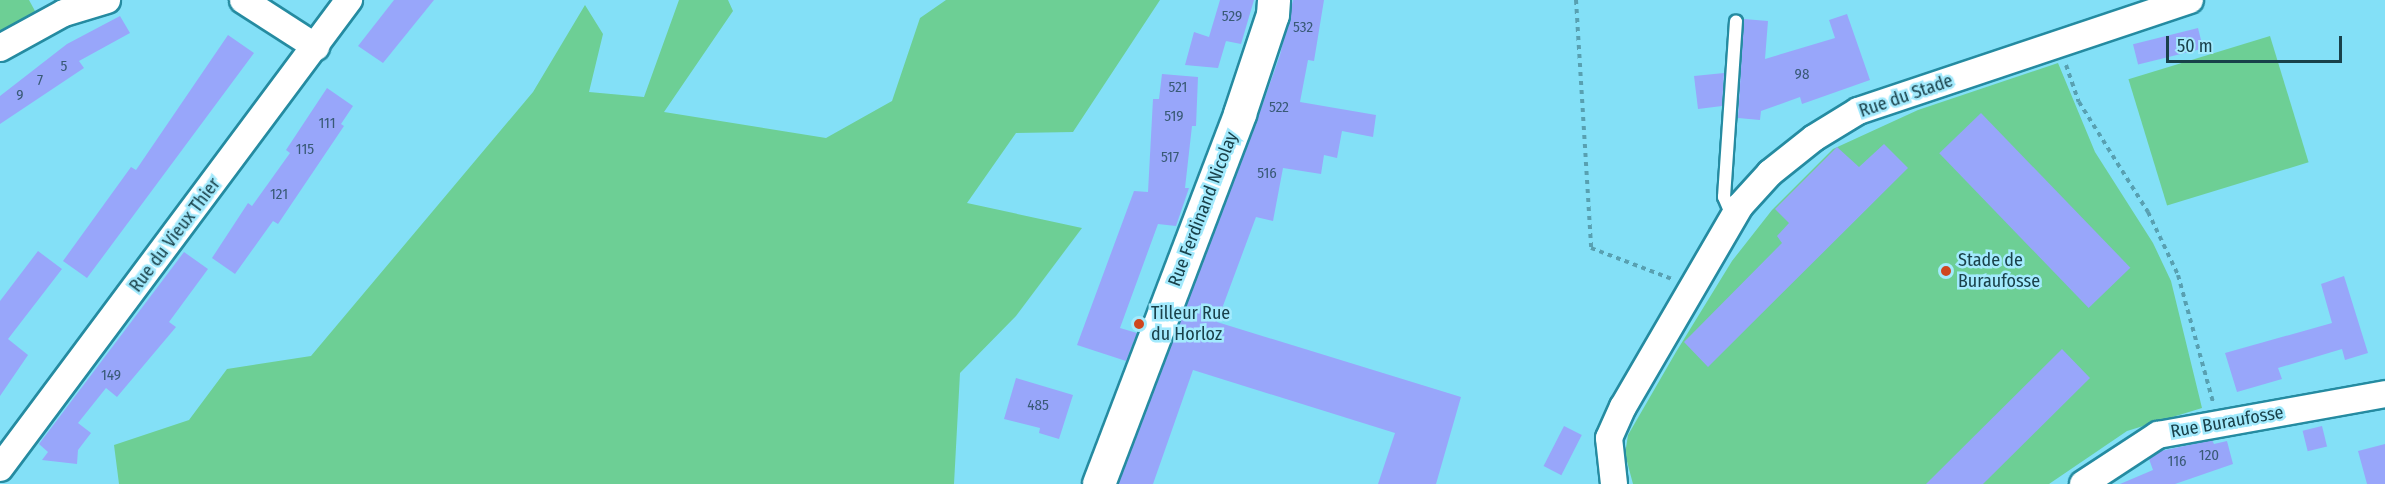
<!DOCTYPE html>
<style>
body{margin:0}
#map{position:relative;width:2385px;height:484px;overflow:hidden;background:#83e0f7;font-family:"Fira Sans Condensed",sans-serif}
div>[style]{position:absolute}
.green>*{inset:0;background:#6dcf95;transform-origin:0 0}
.building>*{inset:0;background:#98a6fa;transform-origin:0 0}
.path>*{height:4px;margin-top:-2px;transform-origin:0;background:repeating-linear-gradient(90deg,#58a0b1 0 4.5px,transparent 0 9px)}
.roads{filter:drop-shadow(2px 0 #258ba1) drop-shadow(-2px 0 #258ba1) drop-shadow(0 2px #258ba1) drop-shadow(0 -2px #258ba1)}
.service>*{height:12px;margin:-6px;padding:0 6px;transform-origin:6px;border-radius:6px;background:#fff}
.minor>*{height:26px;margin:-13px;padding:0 13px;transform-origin:13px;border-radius:13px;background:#fff}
.tertiary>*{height:32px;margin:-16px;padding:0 16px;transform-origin:16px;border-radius:16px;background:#fff}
.dots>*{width:16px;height:16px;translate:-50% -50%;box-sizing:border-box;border:3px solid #a3eafd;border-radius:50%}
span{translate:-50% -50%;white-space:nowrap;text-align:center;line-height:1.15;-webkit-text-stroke:5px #a3eafd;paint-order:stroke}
.number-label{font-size:15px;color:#395a76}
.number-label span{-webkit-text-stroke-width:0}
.street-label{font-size:18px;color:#19414a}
.poi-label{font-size:18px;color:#19414a}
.left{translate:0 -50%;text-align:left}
.scale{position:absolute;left:2166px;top:36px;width:176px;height:27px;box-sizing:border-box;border:3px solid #19414a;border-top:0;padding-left:8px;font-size:18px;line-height:21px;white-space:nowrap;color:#19414a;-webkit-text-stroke:4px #a3eafd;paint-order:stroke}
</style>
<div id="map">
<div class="green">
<div style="clip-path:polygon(0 0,29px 0,35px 11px,0 37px)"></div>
<div style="clip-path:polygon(679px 0,728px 0,733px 11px,664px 112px,826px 138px,892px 101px,920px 18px,946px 0,1160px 0,1073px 132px,1016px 133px,967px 203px,1082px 228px,1016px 316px,960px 373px,954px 484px,119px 484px,114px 445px,189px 420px,227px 369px,311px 356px,533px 92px,585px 5px,603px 34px,589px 92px,644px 97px)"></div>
<div style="left:2270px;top:36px;width:132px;height:148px;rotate:73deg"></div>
<div style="clip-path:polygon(2058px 63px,2095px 152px,2153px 243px,2171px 281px,2202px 408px,2127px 431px,2049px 484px,1633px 484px,1625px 454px,1628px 435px,1676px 352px,1732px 261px,1772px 210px,1833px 149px,1918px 110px)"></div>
</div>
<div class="building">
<div style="clip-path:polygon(394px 0,434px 0,383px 63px,358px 46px)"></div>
<div style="clip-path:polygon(1220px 0,1254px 0,1241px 44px,1221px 40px,1226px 41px,1218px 68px,1185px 65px,1194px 32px,1209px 37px)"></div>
<div style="clip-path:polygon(1293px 0,1324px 0,1314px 61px,1308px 60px,1300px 102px,1376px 115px,1373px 137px,1342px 131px,1337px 158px,1324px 155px,1321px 174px,1283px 168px,1273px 221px,1256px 217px,1217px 322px,1461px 397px,1436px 484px,1378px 484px,1395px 433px,1193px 370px,1153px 484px,1118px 484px,1257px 120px,1280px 55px)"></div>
<div style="clip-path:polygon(1847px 14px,1870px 80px,1802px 104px,1800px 97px,1761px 111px,1760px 120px,1738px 118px,1744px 19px,1768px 21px,1765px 59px,1835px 38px,1829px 20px)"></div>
<div style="clip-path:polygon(120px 16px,130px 33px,79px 61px,84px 68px,0 124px,0 96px,67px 44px)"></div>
<div style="left:2198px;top:28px;width:21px;height:67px;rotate:76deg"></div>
<div style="clip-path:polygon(228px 35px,254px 53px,87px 278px,63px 261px,131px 167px,136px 170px)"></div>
<div style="clip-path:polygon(1724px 73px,1722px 106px,1698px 109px,1694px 76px)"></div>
<div style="clip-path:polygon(1162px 74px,1198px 77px,1196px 126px,1192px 126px,1185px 188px,1189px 188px,1176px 226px,1158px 224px,1120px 328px,1137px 333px,1126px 361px,1077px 345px,1134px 191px,1148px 192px,1153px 99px,1159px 99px)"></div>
<div style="clip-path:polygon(327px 88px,353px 106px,341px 124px,344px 126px,278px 224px,273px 221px,235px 274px,212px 258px,248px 203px,252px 206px,290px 153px,286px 150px)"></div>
<div style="left:1981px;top:113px;width:215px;height:58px;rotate:46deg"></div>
<div style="clip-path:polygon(1884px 144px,1908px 168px,1708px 367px,1684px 342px,1782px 243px,1777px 236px,1789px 223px,1775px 209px,1837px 147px,1859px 167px)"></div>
<div style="clip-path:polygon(38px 251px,62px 269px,8px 339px,28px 355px,0 396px,0 301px)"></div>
<div style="clip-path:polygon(184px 252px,208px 269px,169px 322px,176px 327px,117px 397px,106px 388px,78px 423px,91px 433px,78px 450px,77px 464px,42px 460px,48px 452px,39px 444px)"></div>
<div style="clip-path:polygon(2344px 276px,2368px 353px,2345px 360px,2342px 349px,2278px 368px,2282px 379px,2237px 392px,2225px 353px,2332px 323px,2321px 284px)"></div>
<div style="clip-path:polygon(2062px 349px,2090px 378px,1983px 484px,1926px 484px)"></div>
<div style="clip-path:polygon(1016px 378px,1073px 395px,1059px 439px,1039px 433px,1040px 428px,1004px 419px)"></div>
<div style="left:1564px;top:426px;width:20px;height:45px;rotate:27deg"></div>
<div style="left:2322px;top:426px;width:21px;height:20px;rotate:76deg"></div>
<div style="clip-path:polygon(2212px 440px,2214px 444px,2227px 441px,2233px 464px,2175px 484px,2120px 484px,2153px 470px,2149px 459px,2161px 451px)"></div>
<div style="clip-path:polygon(2385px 444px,2385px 484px,2367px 484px,2358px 451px)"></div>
</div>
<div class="path">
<div style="left:1576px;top:0;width:248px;rotate:86.5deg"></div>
<div style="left:1591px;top:248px;width:87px;rotate:20.9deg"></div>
<div style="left:2066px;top:65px;width:39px;rotate:71deg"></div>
<div style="left:2079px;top:102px;width:130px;rotate:57.9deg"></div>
<div style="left:2148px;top:212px;width:70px;rotate:64.5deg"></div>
<div style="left:2178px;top:275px;width:132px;rotate:74.6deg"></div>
</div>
<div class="roads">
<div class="service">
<div style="left:1733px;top:218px;width:23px;rotate:-113deg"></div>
<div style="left:1724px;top:197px;width:176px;rotate:-86.1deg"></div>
</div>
<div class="minor">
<div style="left:243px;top:0;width:87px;rotate:32.8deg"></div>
<div style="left:0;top:48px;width:73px;rotate:-28.7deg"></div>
<div style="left:64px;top:13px;width:45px;rotate:-16.8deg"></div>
<div style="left:0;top:468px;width:584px;rotate:-53.29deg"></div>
<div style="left:1614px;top:484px;width:46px;rotate:-96.2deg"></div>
<div style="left:1609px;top:438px;width:34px;rotate:-66deg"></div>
<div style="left:1623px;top:407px;width:233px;rotate:-59.8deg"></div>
<div style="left:1740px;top:206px;width:45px;rotate:-47.7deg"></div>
<div style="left:1770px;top:173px;width:56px;rotate:-38.5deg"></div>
<div style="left:1814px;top:138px;width:52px;rotate:-31.5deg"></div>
<div style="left:1858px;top:111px;width:350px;rotate:-18.5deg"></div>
<div style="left:2083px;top:484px;width:90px;rotate:-33.2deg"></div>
<div style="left:2158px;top:435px;width:231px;rotate:-10.2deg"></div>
</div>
<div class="tertiary">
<div style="left:1099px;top:484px;width:396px;rotate:-69.1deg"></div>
<div style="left:1240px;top:114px;width:104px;rotate:-71.6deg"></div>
<div style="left:1273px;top:15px;width:15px;rotate:-86deg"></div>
</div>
</div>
<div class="dots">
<div style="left:1946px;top:271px;background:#cf461f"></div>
<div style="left:1139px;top:324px;background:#cf461f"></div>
</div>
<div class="number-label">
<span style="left:1232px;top:17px">529</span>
<span style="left:1303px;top:28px">532</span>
<span style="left:64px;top:67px">5</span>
<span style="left:1802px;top:75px">98</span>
<span style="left:40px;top:81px">7</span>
<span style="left:1178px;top:88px">521</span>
<span style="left:20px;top:96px">9</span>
<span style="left:1279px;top:108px">522</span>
<span style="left:1174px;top:117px">519</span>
<span style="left:327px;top:124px">111</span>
<span style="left:305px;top:150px">115</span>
<span style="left:1170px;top:158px">517</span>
<span style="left:1267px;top:174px">516</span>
<span style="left:279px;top:195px">121</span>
<span style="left:111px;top:376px">149</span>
<span style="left:1038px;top:406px">485</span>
<span style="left:2209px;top:456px">120</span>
<span style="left:2177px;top:462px">116</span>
</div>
<div class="street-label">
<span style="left:1906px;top:96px;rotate:-19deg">Rue du Stade</span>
<span style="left:1203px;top:209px;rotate:-69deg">Rue Ferdinand Nicolay</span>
<span style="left:175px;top:235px;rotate:-53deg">Rue du Vieux Thier</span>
<span style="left:2227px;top:422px;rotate:-10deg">Rue Buraufosse</span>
</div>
<div class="poi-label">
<span class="left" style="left:1958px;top:271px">Stade de<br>Buraufosse</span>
<span class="left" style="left:1151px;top:324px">Tilleur Rue<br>du Horloz</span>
</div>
<div class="scale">50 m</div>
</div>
